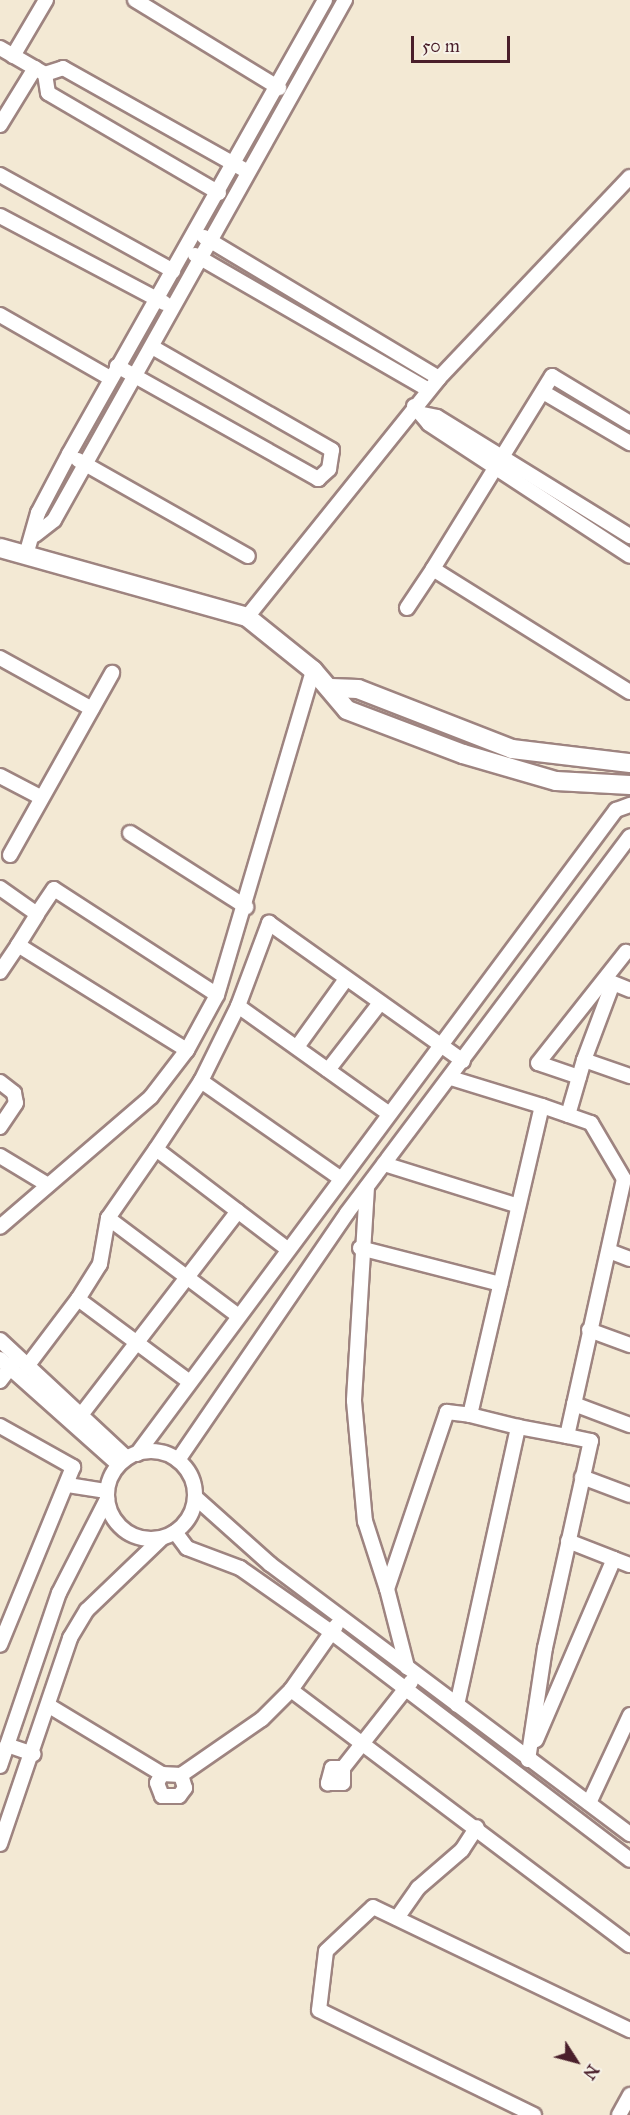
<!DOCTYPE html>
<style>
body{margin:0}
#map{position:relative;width:630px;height:2115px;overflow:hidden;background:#f3e9d4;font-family:"IM FELL Great Primer",serif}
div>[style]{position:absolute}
.roads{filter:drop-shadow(2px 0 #9e8480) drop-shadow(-2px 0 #9e8480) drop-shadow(0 2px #9e8480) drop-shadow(0 -2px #9e8480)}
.street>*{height:14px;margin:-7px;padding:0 7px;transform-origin:7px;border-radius:7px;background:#fff}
.street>.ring{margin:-7px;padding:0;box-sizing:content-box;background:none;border:14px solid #fff;border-radius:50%}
.secondary>*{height:18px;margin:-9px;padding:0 9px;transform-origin:9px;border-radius:9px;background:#fff}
span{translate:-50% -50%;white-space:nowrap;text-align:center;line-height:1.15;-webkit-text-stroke:4.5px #f7f3e8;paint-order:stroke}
.north{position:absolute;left:546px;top:2031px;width:60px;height:60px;-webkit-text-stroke:4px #f7f3e8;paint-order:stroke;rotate:126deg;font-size:16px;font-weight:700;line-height:24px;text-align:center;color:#4a1f2b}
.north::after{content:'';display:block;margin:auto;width:21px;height:27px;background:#4a1f2b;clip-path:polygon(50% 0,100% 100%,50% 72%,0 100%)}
.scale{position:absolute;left:411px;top:36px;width:99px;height:27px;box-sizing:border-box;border:3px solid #4a1f2b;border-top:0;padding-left:8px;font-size:18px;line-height:21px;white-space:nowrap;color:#4a1f2b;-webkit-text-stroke:4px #f7f3e8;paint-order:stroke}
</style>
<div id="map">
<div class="roads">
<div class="street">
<div style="left:135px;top:0;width:169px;rotate:31.4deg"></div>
<div style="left:0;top:48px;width:52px;rotate:30deg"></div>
<div style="left:45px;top:74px;width:19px;rotate:-18deg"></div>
<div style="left:63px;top:68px;width:206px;rotate:29.3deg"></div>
<div style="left:13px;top:56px;width:65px;rotate:-59.5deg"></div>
<div style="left:45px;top:74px;width:19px;rotate:81deg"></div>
<div style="left:48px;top:93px;width:198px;rotate:30.3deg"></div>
<div style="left:0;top:125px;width:67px;rotate:-58.4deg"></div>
<div style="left:0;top:175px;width:198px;rotate:29deg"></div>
<div style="left:0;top:216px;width:186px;rotate:27.9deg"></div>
<div style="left:204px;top:237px;width:274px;rotate:31deg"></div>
<div style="left:195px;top:255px;width:270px;rotate:30deg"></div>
<div style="left:0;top:315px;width:127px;rotate:29.8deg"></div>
<div style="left:117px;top:366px;width:231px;rotate:29.3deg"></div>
<div style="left:318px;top:479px;width:15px;rotate:-42deg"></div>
<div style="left:329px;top:469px;width:19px;rotate:-81deg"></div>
<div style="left:332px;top:450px;width:207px;rotate:-150.2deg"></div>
<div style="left:543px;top:392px;width:101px;rotate:30.4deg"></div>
<div style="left:414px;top:406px;width:23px;rotate:50deg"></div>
<div style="left:429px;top:424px;width:240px;rotate:33.3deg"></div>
<div style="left:423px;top:414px;width:14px;rotate:12deg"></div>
<div style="left:437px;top:417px;width:227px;rotate:31.7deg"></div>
<div style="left:630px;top:423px;width:91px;rotate:-148.9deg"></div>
<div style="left:552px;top:376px;width:227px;rotate:121.7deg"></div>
<div style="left:433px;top:569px;width:232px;rotate:32deg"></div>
<div style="left:78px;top:460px;width:195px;rotate:29.5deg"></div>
<div style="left:35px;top:535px;width:24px;rotate:-38deg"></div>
<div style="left:54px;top:520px;width:596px;rotate:-60.77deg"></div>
<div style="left:26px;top:555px;width:44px;rotate:-74.1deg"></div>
<div style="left:38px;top:513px;width:67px;rotate:-62.3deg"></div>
<div style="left:69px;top:454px;width:521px;rotate:-60.58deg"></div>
<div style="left:407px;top:608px;width:47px;rotate:-56.3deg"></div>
<div style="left:247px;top:617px;width:307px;rotate:-51.2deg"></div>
<div style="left:439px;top:378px;width:277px;rotate:-46.5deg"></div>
<div style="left:0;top:658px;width:105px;rotate:29deg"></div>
<div style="left:0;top:776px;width:47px;rotate:27.6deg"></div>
<div style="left:130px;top:833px;width:138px;rotate:32.5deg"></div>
<div style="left:10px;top:855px;width:209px;rotate:-60.7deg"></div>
<div style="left:0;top:888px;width:45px;rotate:35.1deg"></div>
<div style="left:37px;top:914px;width:30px;rotate:-56deg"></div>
<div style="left:54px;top:889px;width:194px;rotate:33deg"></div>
<div style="left:217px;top:995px;width:63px;rotate:118.6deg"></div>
<div style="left:18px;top:945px;width:36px;rotate:-58deg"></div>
<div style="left:0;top:972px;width:32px;rotate:-56deg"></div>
<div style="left:18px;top:945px;width:199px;rotate:31.9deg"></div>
<div style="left:187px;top:1050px;width:59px;rotate:127.5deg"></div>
<div style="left:151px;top:1097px;width:199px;rotate:139.3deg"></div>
<div style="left:217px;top:995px;width:339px;rotate:-73.5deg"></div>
<div style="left:297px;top:1047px;width:84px;rotate:-54.2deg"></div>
<div style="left:584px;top:1060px;width:82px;rotate:-69.4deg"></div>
<div style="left:613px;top:983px;width:18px;rotate:22deg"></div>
<div style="left:328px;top:1070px;width:85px;rotate:-52.2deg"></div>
<div style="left:579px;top:1077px;width:43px;rotate:-161.1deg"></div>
<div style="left:538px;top:1063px;width:142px;rotate:-51.6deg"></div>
<div style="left:201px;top:1081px;width:84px;rotate:-63.7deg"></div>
<div style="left:0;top:1082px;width:18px;rotate:38deg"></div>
<div style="left:14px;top:1093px;width:10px;rotate:79deg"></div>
<div style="left:16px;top:1103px;width:29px;rotate:124deg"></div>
<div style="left:388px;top:1113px;width:184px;rotate:-144.5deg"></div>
<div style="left:238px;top:1006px;width:89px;rotate:-69.5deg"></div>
<div style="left:269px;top:923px;width:238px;rotate:35.4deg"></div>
<div style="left:568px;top:1115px;width:57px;rotate:-73.8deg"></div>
<div style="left:584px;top:1060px;width:49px;rotate:19.2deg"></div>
<div style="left:156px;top:1149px;width:84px;rotate:124.8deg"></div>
<div style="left:108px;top:1218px;width:160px;rotate:36.9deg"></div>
<div style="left:0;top:1156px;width:56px;rotate:31.1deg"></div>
<div style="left:384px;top:1164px;width:138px;rotate:17.3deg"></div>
<div style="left:367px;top:1187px;width:214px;rotate:93.5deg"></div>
<div style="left:354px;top:1401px;width:121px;rotate:84.8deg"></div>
<div style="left:365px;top:1521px;width:71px;rotate:72.1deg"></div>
<div style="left:387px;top:1589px;width:187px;rotate:-71.3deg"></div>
<div style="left:447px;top:1412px;width:23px;rotate:7deg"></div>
<div style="left:470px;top:1415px;width:317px;rotate:-76.9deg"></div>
<div style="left:542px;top:1106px;width:95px;rotate:-162.9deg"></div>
<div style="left:108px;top:1218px;width:47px;rotate:99.9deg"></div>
<div style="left:100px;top:1264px;width:41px;rotate:122.2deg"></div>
<div style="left:78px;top:1299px;width:136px;rotate:36.6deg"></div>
<div style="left:286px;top:1248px;width:163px;rotate:-142.7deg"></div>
<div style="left:156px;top:1149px;width:82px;rotate:-56.5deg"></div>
<div style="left:201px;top:1081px;width:169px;rotate:34.9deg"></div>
<div style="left:360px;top:1248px;width:145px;rotate:14.4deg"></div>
<div style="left:609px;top:1251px;width:22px;rotate:21deg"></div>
<div style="left:589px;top:1330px;width:44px;rotate:20.1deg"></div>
<div style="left:0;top:1340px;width:173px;rotate:42.9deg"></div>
<div style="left:0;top:1359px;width:159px;rotate:41.7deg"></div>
<div style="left:28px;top:1365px;width:83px;rotate:-52.9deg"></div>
<div style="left:0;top:1381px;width:25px;rotate:-53deg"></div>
<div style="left:574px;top:1404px;width:60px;rotate:20.6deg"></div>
<div style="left:81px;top:1415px;width:257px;rotate:-52.4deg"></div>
<div style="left:470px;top:1415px;width:49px;rotate:14deg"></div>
<div style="left:0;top:1426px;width:84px;rotate:29.3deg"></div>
<div style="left:73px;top:1467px;width:192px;rotate:112.3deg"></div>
<div class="ring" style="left:107px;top:1451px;width:74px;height:74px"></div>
<div style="left:137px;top:1454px;width:803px;rotate:-53.36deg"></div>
<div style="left:616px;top:810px;width:15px;rotate:-20deg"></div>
<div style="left:178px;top:1460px;width:299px;rotate:-55.6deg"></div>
<div style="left:347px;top:1213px;width:471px;rotate:-53.1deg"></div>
<div style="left:582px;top:1477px;width:51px;rotate:20.6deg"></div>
<div style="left:68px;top:1485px;width:39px;rotate:9deg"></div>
<div style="left:195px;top:1497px;width:101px;rotate:41.8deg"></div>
<div style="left:270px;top:1564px;width:450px;rotate:36.9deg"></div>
<div style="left:175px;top:1532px;width:20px;rotate:53deg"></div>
<div style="left:187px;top:1548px;width:57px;rotate:20.7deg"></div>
<div style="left:240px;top:1568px;width:111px;rotate:35.1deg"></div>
<div style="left:331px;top:1632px;width:376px;rotate:37.3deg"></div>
<div style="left:568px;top:1541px;width:49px;rotate:21.4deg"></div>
<div style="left:387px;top:1589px;width:81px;rotate:75.6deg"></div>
<div style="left:336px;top:1626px;width:78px;rotate:125.1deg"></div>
<div style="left:291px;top:1690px;width:424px;rotate:37deg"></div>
<div style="left:457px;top:1705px;width:285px;rotate:-77.6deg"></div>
<div style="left:518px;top:1427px;width:50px;rotate:10.4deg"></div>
<div style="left:567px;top:1436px;width:263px;rotate:-77.5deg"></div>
<div style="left:624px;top:1179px;width:65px;rotate:-120.5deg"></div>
<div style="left:591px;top:1123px;width:52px;rotate:-160.9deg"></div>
<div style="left:51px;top:1707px;width:130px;rotate:31.1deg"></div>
<div style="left:536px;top:1740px;width:197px;rotate:-66.7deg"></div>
<div style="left:614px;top:1559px;width:17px;rotate:21deg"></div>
<div style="left:7px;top:1745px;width:28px;rotate:19deg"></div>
<div style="left:528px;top:1760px;width:113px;rotate:-81.4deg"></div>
<div style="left:545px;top:1648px;width:212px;rotate:-77.5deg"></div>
<div style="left:591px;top:1441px;width:25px;rotate:-168deg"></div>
<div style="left:0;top:1766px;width:183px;rotate:-71.2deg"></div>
<div style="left:59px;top:1593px;width:106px;rotate:-62.9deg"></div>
<div style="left:343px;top:1768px;width:11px;rotate:180deg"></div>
<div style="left:332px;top:1768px;width:16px;rotate:105deg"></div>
<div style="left:328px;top:1783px;width:15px"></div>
<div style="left:343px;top:1783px;width:15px;rotate:-90deg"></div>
<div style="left:343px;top:1768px;width:110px;rotate:-51.7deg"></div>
<div style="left:181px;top:1775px;width:19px;rotate:-177deg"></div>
<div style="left:162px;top:1774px;width:10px;rotate:119deg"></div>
<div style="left:157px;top:1783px;width:14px;rotate:69deg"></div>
<div style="left:162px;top:1796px;width:17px"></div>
<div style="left:179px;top:1796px;width:10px;rotate:-53deg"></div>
<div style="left:185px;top:1788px;width:14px;rotate:-107deg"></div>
<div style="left:181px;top:1775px;width:98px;rotate:-34.7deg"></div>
<div style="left:262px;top:1719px;width:41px;rotate:-45deg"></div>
<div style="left:589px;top:1803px;width:97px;rotate:-65deg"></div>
<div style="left:0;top:1844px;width:218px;rotate:-71.2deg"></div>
<div style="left:70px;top:1638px;width:33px;rotate:-59deg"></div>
<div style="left:87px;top:1610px;width:104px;rotate:-43.8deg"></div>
<div style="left:397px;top:1918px;width:37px;rotate:-55deg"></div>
<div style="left:418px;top:1888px;width:58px;rotate:-40.8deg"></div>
<div style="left:462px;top:1850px;width:27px;rotate:-57deg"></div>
<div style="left:534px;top:2115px;width:239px;rotate:-154deg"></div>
<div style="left:319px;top:2010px;width:59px;rotate:-83.2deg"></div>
<div style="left:326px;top:1951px;width:64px;rotate:-43.1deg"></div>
<div style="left:373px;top:1907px;width:285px;rotate:25.6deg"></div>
<div style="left:619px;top:2115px;width:23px;rotate:-61deg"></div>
</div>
<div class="secondary">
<div style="left:0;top:548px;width:256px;rotate:15.6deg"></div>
<div style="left:247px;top:617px;width:85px;rotate:38.8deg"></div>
<div style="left:313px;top:670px;width:52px;rotate:49.6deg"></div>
<div style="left:347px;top:710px;width:124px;rotate:20.8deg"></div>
<div style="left:463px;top:754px;width:97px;rotate:16.2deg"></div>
<div style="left:556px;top:781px;width:74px;rotate:3.1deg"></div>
<div style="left:331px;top:688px;width:27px;rotate:2deg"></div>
<div style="left:358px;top:689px;width:165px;rotate:21.3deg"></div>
<div style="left:512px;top:749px;width:119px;rotate:6.8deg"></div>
</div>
</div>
<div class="north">N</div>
<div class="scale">50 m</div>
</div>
